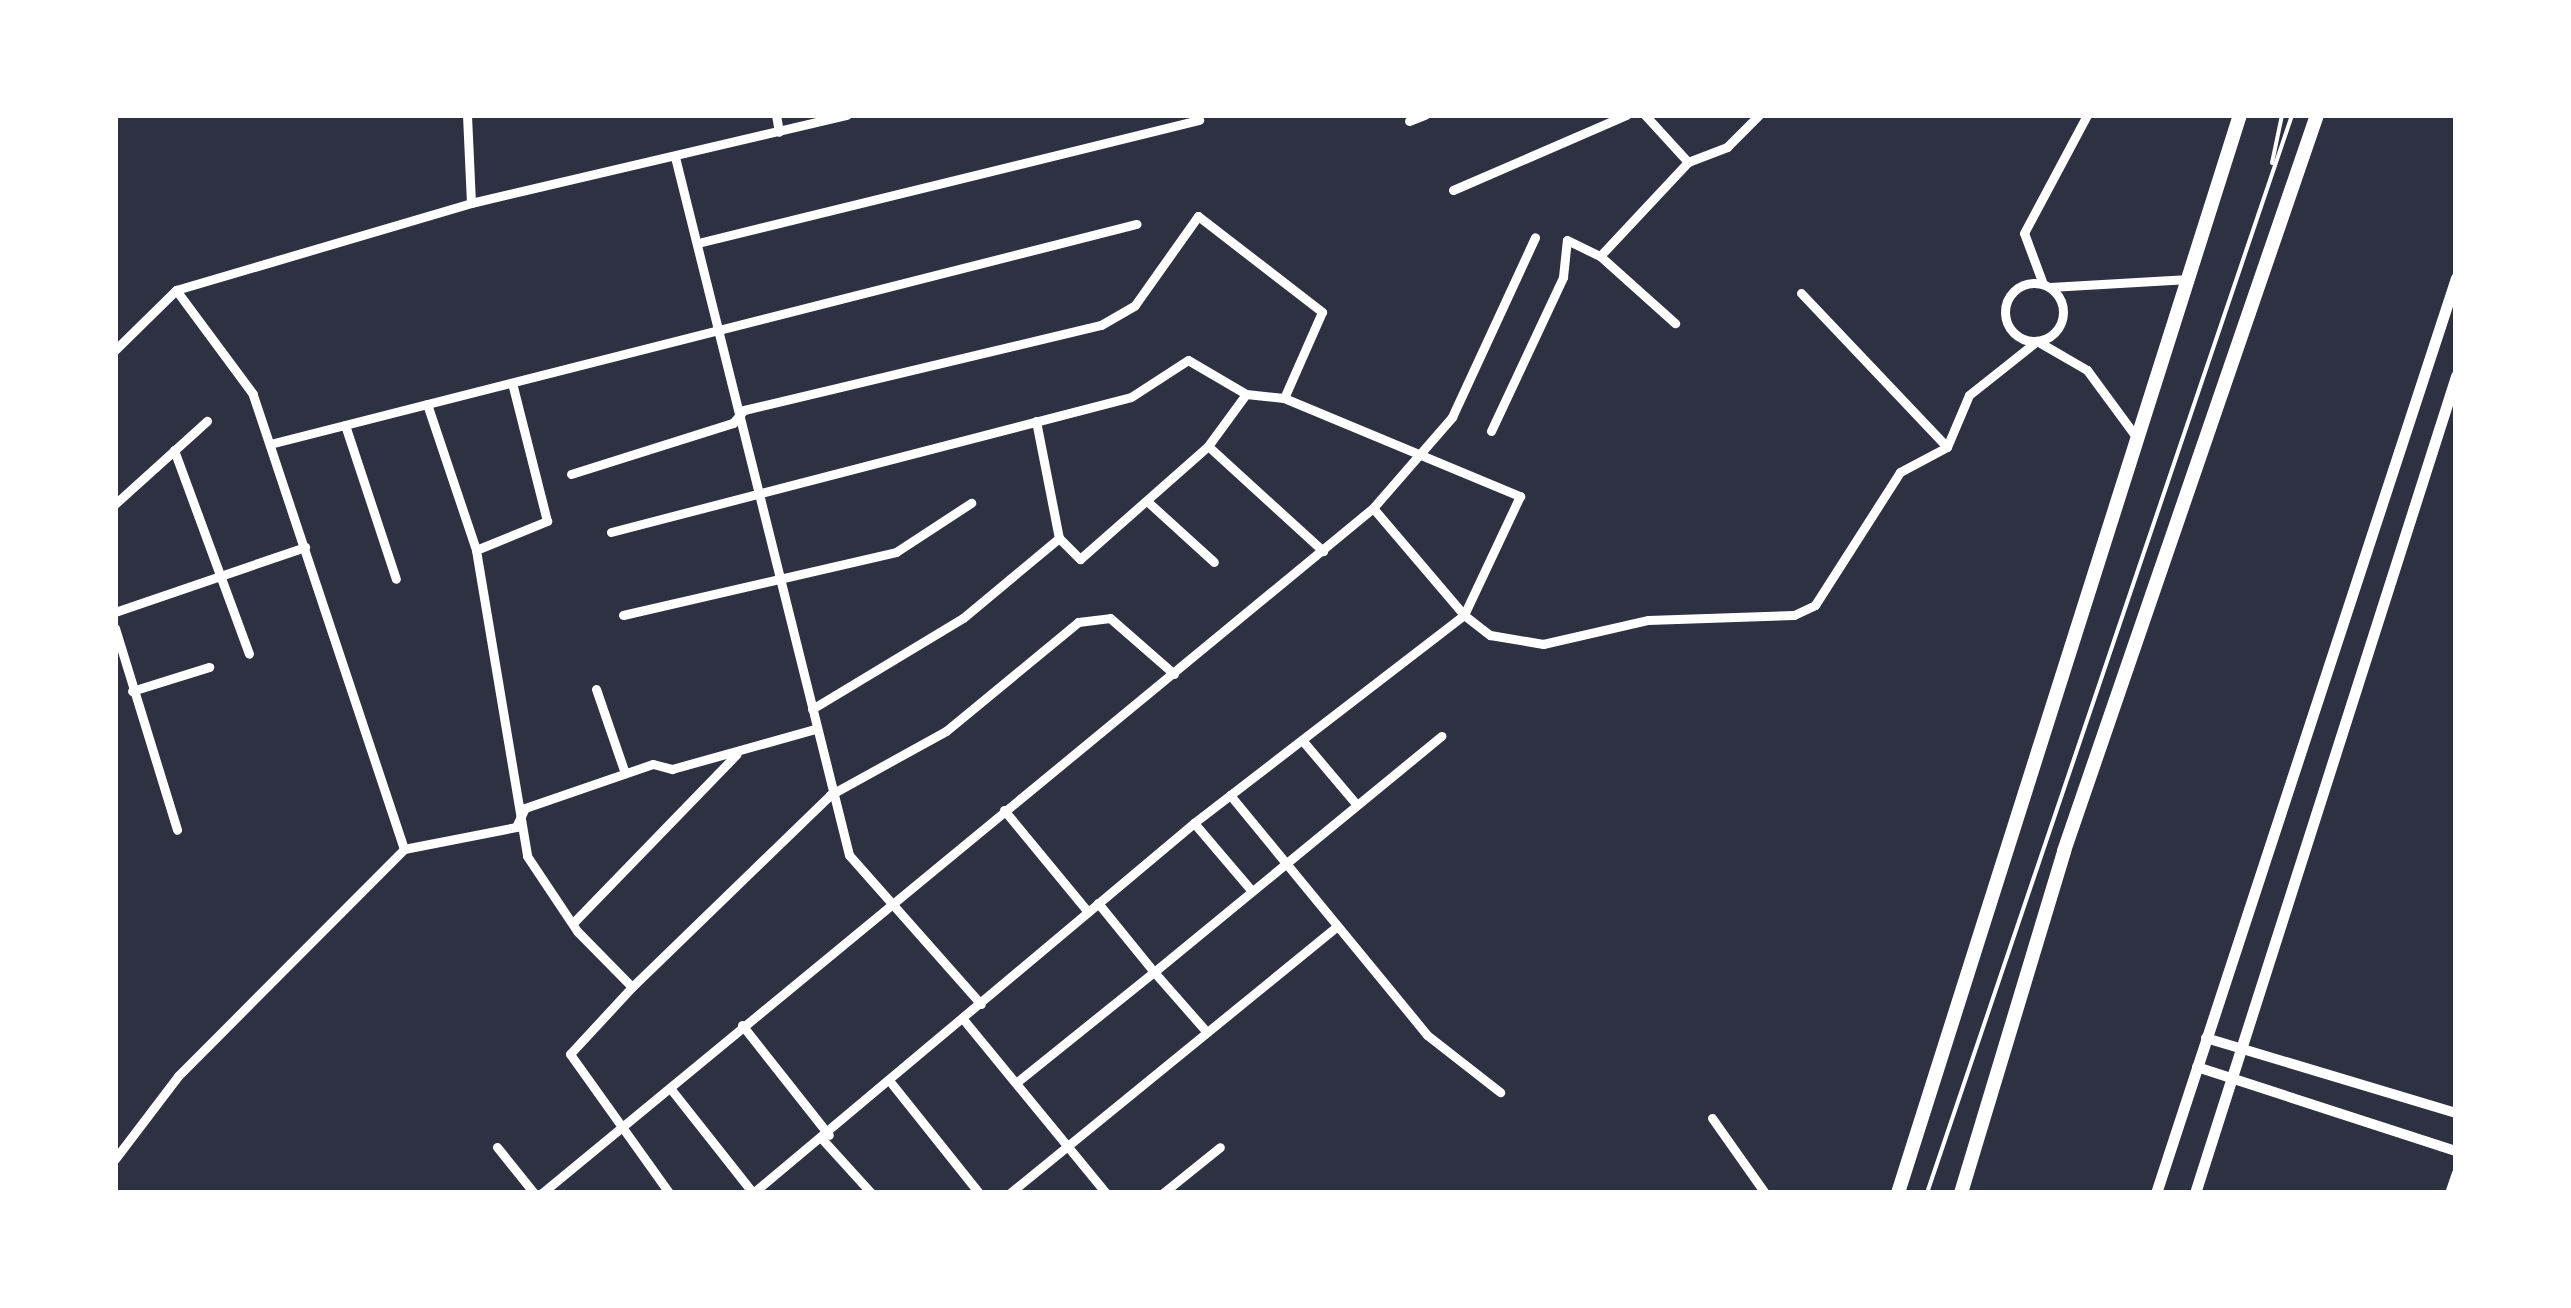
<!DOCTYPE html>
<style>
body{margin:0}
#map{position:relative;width:2571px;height:1308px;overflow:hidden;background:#2d3142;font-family:Helvetica,sans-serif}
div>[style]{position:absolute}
.service>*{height:4px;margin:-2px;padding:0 2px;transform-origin:2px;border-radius:2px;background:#fff}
.minor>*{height:9px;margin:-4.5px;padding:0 4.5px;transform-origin:4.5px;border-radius:4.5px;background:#fff}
.minor>.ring{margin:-4.5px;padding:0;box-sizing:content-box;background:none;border:9px solid #fff;border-radius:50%}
.tertiary>*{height:10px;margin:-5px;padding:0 5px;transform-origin:5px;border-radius:5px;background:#fff}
.secondary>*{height:11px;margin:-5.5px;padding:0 5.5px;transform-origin:5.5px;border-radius:5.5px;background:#fff}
.trunk>*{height:14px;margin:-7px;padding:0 7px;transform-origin:7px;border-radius:7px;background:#fff}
span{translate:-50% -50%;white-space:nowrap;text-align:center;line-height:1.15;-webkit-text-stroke:9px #fff;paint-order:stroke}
.frame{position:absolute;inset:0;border:118px solid #fff;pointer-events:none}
</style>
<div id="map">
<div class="service">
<div style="left:2272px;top:163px;width:49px;rotate:-78.2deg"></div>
<div style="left:1927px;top:1193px;width:1138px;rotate:-71.29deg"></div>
</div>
<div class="minor">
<div style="left:467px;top:115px;width:88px;rotate:87.4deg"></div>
<div style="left:776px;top:115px;width:17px;rotate:80deg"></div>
<div style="left:1645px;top:115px;width:64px;rotate:47.5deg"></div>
<div style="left:1688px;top:162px;width:42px;rotate:-21deg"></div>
<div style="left:1727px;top:147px;width:45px;rotate:-45deg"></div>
<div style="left:1409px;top:121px;width:17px;rotate:-21deg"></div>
<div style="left:675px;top:157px;width:719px;rotate:76deg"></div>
<div style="left:849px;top:855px;width:199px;rotate:48.5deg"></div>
<div style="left:1453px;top:190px;width:189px;rotate:-23.4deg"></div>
<div style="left:702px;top:242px;width:512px;rotate:-13.79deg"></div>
<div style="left:1600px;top:256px;width:129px;rotate:-46.9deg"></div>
<div class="ring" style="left:2005px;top:283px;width:49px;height:49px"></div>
<div style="left:2043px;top:284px;width:54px;rotate:-110.4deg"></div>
<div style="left:2024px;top:233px;width:134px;rotate:-61.9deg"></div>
<div style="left:2050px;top:287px;width:139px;rotate:-3.3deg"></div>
<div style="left:1801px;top:293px;width:212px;rotate:46.5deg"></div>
<div style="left:115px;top:350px;width:86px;rotate:-44.5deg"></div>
<div style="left:176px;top:290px;width:308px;rotate:-16.4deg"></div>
<div style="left:471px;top:203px;width:386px;rotate:-13.2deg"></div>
<div style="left:427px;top:404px;width:154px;rotate:71.4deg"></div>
<div style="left:476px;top:550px;width:310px;rotate:80.5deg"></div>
<div style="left:527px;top:856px;width:90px;rotate:56.3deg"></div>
<div style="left:577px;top:931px;width:78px;rotate:45.5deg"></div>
<div style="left:632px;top:987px;width:91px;rotate:132.8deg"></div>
<div style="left:570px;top:1054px;width:171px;rotate:54.5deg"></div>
<div style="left:1036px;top:421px;width:119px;rotate:78.9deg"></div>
<div style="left:345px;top:425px;width:162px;rotate:71.7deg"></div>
<div style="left:1491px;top:431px;width:170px;rotate:-64.9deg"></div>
<div style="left:1563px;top:277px;width:37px;rotate:-84deg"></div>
<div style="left:1567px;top:240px;width:37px;rotate:26deg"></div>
<div style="left:1600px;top:256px;width:101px;rotate:41.8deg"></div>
<div style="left:270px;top:444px;width:894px;rotate:-14.25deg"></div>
<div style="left:1208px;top:446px;width:156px;rotate:42.4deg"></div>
<div style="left:174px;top:450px;width:217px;rotate:69.8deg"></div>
<div style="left:571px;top:474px;width:170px;rotate:-17.5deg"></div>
<div style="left:733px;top:423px;width:17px;rotate:-50deg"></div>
<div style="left:744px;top:410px;width:367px;rotate:-13.4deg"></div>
<div style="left:1101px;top:325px;width:39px;rotate:-30deg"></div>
<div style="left:1135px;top:305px;width:109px;rotate:-54.7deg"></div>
<div style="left:1198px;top:216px;width:157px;rotate:37.7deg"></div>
<div style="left:1322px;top:312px;width:94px;rotate:113.8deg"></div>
<div style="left:1148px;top:502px;width:89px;rotate:42.3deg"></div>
<div style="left:115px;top:504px;width:124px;rotate:-42.1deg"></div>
<div style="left:1373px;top:508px;width:140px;rotate:49.6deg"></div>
<div style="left:1464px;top:615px;width:33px;rotate:38deg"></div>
<div style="left:1490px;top:635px;width:54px;rotate:9.6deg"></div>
<div style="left:1543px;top:644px;width:108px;rotate:-12.9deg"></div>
<div style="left:1648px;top:620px;width:146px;rotate:-2deg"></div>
<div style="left:1794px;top:615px;width:23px;rotate:-25deg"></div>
<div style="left:1815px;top:605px;width:158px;rotate:-57.4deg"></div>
<div style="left:1900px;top:472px;width:53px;rotate:-28deg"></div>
<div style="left:1947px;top:447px;width:56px;rotate:-67.1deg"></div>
<div style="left:1969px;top:395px;width:87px;rotate:-38.5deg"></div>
<div style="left:2037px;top:341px;width:58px;rotate:30.1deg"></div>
<div style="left:2087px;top:370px;width:84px;rotate:53.7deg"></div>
<div style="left:611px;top:532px;width:537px;rotate:-14.55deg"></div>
<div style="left:1131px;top:397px;width:68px;rotate:-33deg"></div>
<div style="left:1188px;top:360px;width:67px;rotate:30.4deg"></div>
<div style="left:1246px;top:394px;width:38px;rotate:6deg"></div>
<div style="left:1284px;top:398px;width:256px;rotate:22.6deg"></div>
<div style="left:1520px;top:496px;width:132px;rotate:115.2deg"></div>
<div style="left:1464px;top:615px;width:341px;rotate:142.4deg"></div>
<div style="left:1194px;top:823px;width:576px;rotate:140deg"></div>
<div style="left:476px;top:550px;width:77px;rotate:-22.2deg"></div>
<div style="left:547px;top:521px;width:142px;rotate:-104.2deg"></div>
<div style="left:115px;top:612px;width:201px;rotate:-18.9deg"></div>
<div style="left:623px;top:615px;width:280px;rotate:-13deg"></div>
<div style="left:896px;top:552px;width:90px;rotate:-33.2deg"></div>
<div style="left:115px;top:628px;width:211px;rotate:72.9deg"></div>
<div style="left:596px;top:689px;width:89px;rotate:71deg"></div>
<div style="left:132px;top:691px;width:81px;rotate:-17.3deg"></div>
<div style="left:812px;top:709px;width:176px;rotate:-31.1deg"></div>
<div style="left:963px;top:618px;width:125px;rotate:-39.8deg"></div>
<div style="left:1059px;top:538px;width:30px;rotate:45deg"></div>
<div style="left:1080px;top:559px;width:171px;rotate:-41.4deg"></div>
<div style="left:1208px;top:446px;width:64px;rotate:-53.8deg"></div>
<div style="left:1302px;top:740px;width:84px;rotate:49.8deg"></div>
<div style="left:1230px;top:795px;width:310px;rotate:50.6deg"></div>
<div style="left:1427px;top:1035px;width:93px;rotate:38deg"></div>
<div style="left:1004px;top:810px;width:132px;rotate:50.5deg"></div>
<div style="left:1194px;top:823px;width:88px;rotate:49.6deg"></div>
<div style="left:404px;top:849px;width:114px;rotate:-11.1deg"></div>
<div style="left:516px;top:827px;width:21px;rotate:-65deg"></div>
<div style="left:525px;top:808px;width:135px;rotate:-19deg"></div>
<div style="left:653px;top:764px;width:20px;rotate:15deg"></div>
<div style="left:672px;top:769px;width:148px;rotate:-15.6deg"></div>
<div style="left:573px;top:923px;width:235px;rotate:-45.9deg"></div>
<div style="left:632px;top:987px;width:276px;rotate:-44.1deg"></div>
<div style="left:830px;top:795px;width:132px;rotate:-28.9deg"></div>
<div style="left:946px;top:731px;width:171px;rotate:-39.5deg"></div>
<div style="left:1078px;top:622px;width:32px;rotate:-7deg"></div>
<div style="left:1110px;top:618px;width:85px;rotate:41.2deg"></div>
<div style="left:963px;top:1019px;width:225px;rotate:50.6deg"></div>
<div style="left:742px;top:1025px;width:140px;rotate:51.7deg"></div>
<div style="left:1205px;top:1030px;width:77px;rotate:-131.3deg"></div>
<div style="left:1154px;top:972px;width:372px;rotate:-39.4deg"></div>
<div style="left:1017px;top:1082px;width:176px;rotate:-38.8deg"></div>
<div style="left:1154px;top:972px;width:89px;rotate:-129.1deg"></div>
<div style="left:892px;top:1084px;width:139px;rotate:51.4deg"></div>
<div style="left:670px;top:1088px;width:134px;rotate:51.7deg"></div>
<div style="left:1712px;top:1118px;width:92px;rotate:54.8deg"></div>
<div style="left:823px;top:1140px;width:72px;rotate:47.8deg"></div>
<div style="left:497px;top:1147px;width:59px;rotate:51.2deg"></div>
<div style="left:115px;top:1159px;width:104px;rotate:-52.8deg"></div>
<div style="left:178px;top:1076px;width:320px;rotate:-45.1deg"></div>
<div style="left:404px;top:849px;width:479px;rotate:-108.4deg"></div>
<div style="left:253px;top:394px;width:129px;rotate:-126.5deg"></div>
<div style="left:542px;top:1193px;width:1077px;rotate:-39.5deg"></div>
<div style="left:1373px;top:508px;width:121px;rotate:-49deg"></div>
<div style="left:1452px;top:417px;width:198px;rotate:-65.2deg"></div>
<div style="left:1010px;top:1193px;width:422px;rotate:-39.2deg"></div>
<div style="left:1163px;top:1193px;width:73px;rotate:-38.9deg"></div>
<div style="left:2449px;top:1193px;width:21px;rotate:-71deg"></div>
</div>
<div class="tertiary">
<div style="left:2206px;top:1038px;width:261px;rotate:16.7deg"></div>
<div style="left:2197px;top:1067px;width:272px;rotate:18deg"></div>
</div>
<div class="secondary">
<div style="left:2156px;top:1193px;width:963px;rotate:-71.85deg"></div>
<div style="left:2195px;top:1193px;width:858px;rotate:-72.28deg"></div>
</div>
<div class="trunk">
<div style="left:1898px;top:1193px;width:1131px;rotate:-72.4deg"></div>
<div style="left:1961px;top:1193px;width:357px;rotate:-73.2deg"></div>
<div style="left:2064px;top:851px;width:778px;rotate:-71.03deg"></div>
</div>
<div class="frame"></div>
</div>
